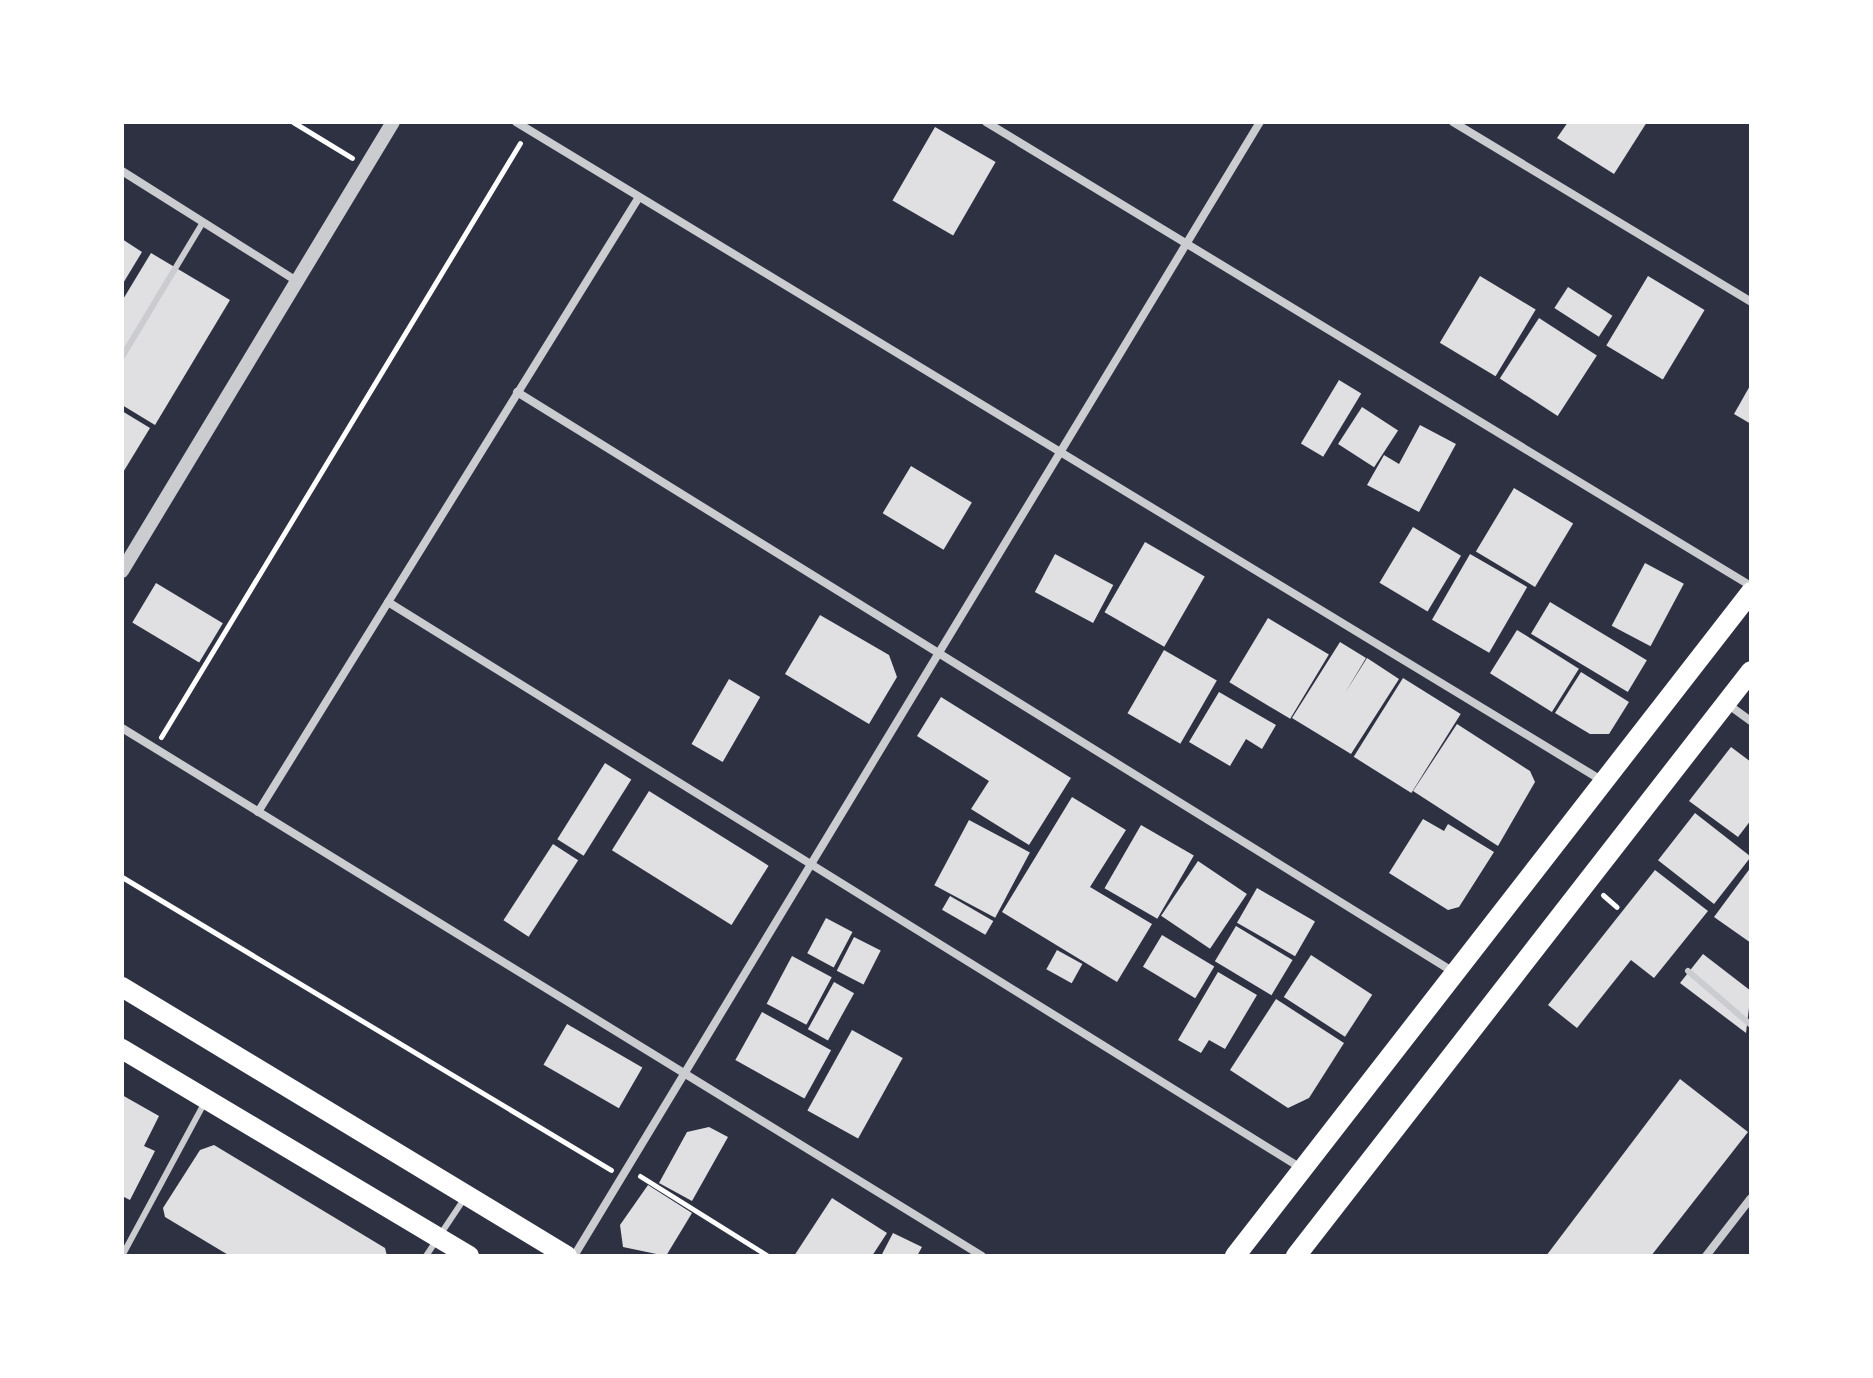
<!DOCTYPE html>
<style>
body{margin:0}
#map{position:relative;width:1873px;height:1378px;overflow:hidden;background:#2d3142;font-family:"PT Sans Narrow",sans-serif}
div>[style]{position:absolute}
.building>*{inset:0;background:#e0e0e3;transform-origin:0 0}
.path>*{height:5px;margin:-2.5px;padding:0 2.5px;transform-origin:2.5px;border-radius:2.5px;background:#fff}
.service>*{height:6px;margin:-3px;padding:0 3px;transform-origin:3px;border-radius:3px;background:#caccd0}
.minor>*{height:8px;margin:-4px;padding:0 4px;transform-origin:4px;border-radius:4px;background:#caccd0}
.tertiary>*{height:14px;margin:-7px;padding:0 7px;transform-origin:7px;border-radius:7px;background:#caccd0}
.primary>*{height:20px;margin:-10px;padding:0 10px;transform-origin:10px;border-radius:10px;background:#fff}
span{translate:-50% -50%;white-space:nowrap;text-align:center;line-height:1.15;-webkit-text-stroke:8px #fff;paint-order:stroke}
.frame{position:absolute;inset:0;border:124px solid #fff;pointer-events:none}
</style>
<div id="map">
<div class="building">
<div style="clip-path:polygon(1568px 122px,1647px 122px,1614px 174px,1557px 138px)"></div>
<div style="left:935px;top:127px;width:70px;height:85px;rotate:30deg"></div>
<div style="clip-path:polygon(122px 239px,142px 252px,122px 285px)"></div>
<div style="clip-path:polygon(151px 253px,230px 300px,155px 425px,122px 405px,122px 301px)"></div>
<div style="left:1480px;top:276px;width:65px;height:78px;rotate:31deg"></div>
<div style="left:1648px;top:276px;width:66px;height:81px;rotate:31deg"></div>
<div style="left:1568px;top:287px;width:53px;height:25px;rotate:33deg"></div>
<div style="left:1539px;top:318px;width:69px;height:72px;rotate:33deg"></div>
<div style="left:1339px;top:380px;width:26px;height:74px;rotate:31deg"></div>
<div style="clip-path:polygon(1751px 384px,1751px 424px,1734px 414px)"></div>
<div style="left:1362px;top:407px;width:43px;height:44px;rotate:33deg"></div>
<div style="clip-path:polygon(122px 411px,150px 428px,122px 474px)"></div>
<div style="clip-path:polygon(1420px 425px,1456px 444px,1419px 512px,1367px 485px,1384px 455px,1399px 464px)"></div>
<div style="left:911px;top:466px;width:71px;height:55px;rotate:31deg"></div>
<div style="left:1514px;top:488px;width:69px;height:74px;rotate:31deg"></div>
<div style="left:1413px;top:527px;width:56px;height:65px;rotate:31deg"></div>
<div style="left:1145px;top:542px;width:69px;height:81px;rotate:30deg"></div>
<div style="left:1055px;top:554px;width:66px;height:43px;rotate:28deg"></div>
<div style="left:1470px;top:554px;width:66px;height:76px;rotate:30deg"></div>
<div style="left:1645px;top:563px;width:44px;height:71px;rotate:28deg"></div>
<div style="left:156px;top:583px;width:78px;height:46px;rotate:31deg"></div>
<div style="left:1550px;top:602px;width:113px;height:37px;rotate:31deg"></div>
<div style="clip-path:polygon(820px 615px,889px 655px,897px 677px,869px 724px,785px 674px)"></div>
<div style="left:1268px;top:618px;width:71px;height:75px;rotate:31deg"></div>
<div style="left:1517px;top:630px;width:73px;height:51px;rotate:32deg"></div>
<div style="clip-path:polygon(1340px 642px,1366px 658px,1345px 693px,1367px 658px,1399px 679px,1351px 754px,1292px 718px)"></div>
<div style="left:1164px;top:650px;width:61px;height:73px;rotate:30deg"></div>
<div style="clip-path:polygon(1581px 672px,1629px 702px,1609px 734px,1590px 734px,1555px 713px)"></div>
<div style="left:1403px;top:678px;width:68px;height:93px;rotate:32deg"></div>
<div style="left:729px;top:679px;width:36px;height:75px;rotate:30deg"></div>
<div style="clip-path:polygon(1219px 692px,1276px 725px,1262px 749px,1246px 739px,1230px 766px,1189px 742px)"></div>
<div style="clip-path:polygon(941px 697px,1071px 778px,1029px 845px,971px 809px,989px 781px,917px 736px)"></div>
<div style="clip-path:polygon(1457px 724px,1530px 771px,1535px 782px,1498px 846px,1413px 791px)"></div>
<div style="clip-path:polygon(1731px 747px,1751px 762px,1751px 820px,1738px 837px,1689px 801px)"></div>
<div style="left:605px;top:763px;width:31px;height:90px;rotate:32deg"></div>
<div style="left:649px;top:791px;width:141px;height:70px;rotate:32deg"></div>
<div style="clip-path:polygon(1072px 797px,1126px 830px,1090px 887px,1152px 924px,1117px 982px,1002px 912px)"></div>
<div style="left:1695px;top:813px;width:71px;height:60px;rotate:38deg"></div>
<div style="clip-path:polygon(1423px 819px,1444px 831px,1448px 824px,1494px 852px,1459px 907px,1448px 910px,1389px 873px)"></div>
<div style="left:969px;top:820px;width:69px;height:74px;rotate:28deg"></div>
<div style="left:1141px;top:825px;width:61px;height:73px;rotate:30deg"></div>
<div style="left:553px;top:844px;width:30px;height:91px;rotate:33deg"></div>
<div style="left:1198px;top:861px;width:59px;height:66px;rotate:34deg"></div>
<div style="clip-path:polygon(1751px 867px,1751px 943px,1714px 917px)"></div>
<div style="clip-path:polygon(1655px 870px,1708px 911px,1654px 978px,1631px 960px,1577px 1028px,1548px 1005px)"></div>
<div style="left:1257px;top:888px;width:67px;height:40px;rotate:30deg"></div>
<div style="left:950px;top:896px;width:50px;height:16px;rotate:30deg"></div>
<div style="left:826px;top:918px;width:30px;height:40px;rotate:28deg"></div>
<div style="left:1236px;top:926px;width:66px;height:41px;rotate:31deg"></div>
<div style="left:1162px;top:935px;width:61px;height:37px;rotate:31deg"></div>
<div style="left:854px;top:937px;width:30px;height:38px;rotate:27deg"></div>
<div style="left:1057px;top:950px;width:29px;height:22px;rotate:29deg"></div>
<div style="clip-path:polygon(1703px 954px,1751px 991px,1746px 1033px,1680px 983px)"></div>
<div style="left:1311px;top:955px;width:73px;height:50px;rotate:33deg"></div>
<div style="left:792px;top:956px;width:45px;height:54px;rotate:28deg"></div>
<div style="clip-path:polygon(1218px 972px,1257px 995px,1225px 1049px,1209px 1040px,1201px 1053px,1178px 1040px)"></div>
<div style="left:834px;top:982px;width:23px;height:54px;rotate:29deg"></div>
<div style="clip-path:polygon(1276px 999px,1344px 1043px,1309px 1098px,1288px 1108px,1230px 1070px)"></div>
<div style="left:762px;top:1012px;width:79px;height:55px;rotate:29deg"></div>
<div style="left:567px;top:1024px;width:87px;height:47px;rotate:30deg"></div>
<div style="left:852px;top:1030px;width:58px;height:92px;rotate:29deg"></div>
<div style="clip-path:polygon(1680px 1079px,1748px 1132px,1651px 1256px,1546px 1256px)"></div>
<div style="clip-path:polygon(122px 1095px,159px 1116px,144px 1146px,155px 1151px,130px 1200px,122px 1196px)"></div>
<div style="clip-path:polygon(709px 1127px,728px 1137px,692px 1201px,659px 1183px,687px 1132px)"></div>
<div style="clip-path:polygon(214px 1145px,385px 1248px,387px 1256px,230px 1256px,165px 1217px,163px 1208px,200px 1150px)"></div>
<div style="clip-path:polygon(648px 1185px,692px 1213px,666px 1256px,623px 1247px,620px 1225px)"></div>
<div style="clip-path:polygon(832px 1198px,887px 1233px,872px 1256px,794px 1256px)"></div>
<div style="clip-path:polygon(893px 1233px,922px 1247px,917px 1256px,881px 1256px)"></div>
</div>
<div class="path">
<div style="left:293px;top:122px;width:69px;rotate:31.4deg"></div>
<div style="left:161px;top:737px;width:694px;rotate:-58.85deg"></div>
<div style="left:122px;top:877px;width:570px;rotate:30.93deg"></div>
<div style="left:1603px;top:895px;width:18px;rotate:41deg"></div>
<div style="left:640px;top:1176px;width:151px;rotate:32deg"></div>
</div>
<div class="service">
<div style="left:122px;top:357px;width:157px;rotate:-59deg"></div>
<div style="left:1688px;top:971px;width:83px;rotate:40.6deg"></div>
<div style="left:122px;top:1256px;width:173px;rotate:-61.7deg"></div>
<div style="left:426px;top:1256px;width:69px;rotate:-56.3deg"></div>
</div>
<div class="minor">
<div style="left:516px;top:122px;width:1271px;rotate:31.23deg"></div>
<div style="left:986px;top:122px;width:895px;rotate:31.24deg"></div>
<div style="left:1453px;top:122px;width:348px;rotate:31.1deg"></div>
<div style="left:122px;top:171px;width:207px;rotate:32.2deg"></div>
<div style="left:517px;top:392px;width:1103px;rotate:31.77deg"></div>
<div style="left:388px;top:602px;width:1074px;rotate:31.8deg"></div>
<div style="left:1726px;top:703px;width:31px;rotate:36deg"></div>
<div style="left:122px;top:728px;width:1009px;rotate:31.55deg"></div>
<div style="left:258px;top:812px;width:723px;rotate:-58.22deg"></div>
<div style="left:574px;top:1256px;width:1325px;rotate:-58.83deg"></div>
<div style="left:1706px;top:1256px;width:73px;rotate:-52.2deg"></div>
</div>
<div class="tertiary">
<div style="left:122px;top:571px;width:524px;rotate:-58.89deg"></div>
</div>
<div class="primary">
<div style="left:122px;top:987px;width:520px;rotate:31.15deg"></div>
<div style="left:122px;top:1049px;width:404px;rotate:30.8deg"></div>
<div style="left:1235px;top:1256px;width:841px;rotate:-52.15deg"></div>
<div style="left:1296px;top:1256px;width:741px;rotate:-52.13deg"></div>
</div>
<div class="frame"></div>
</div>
